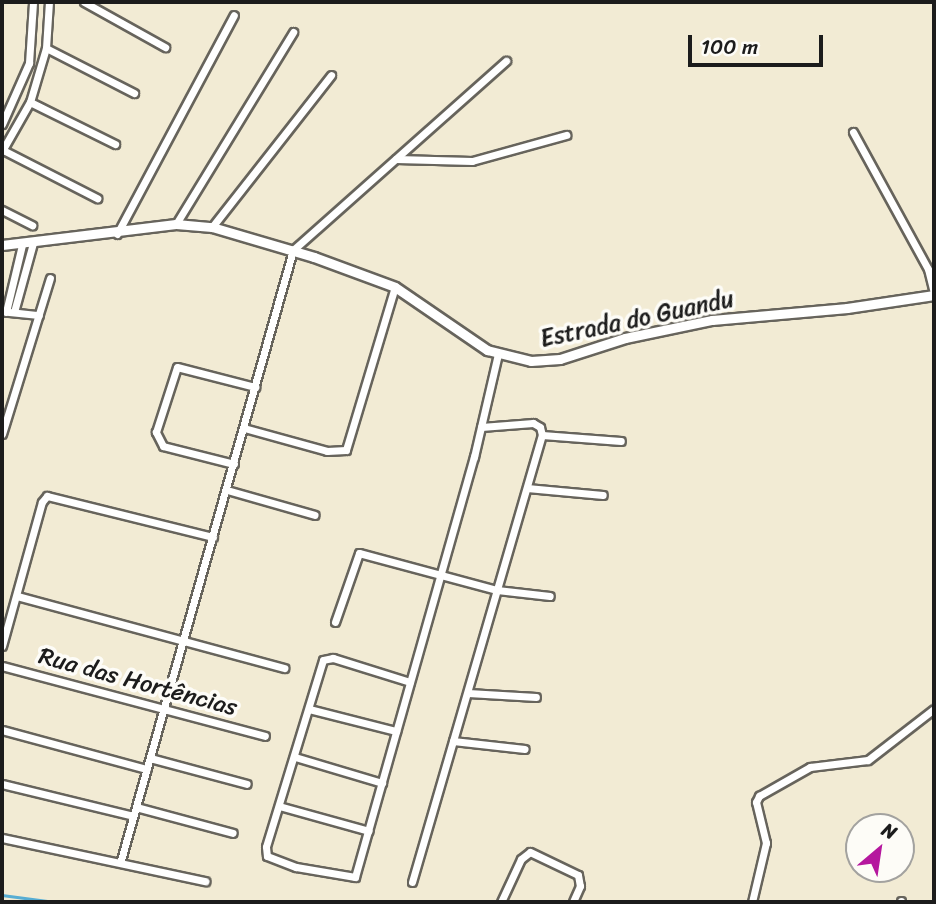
<!DOCTYPE html>
<meta charset="utf-8">
<style>
body{margin:0}
#map{position:relative;width:936px;height:904px;overflow:hidden;background:#f2ebd4;font-family:Sriracha,sans-serif}
div>[style]{position:absolute}
.stream>*{height:2.5px;margin:-1.25px;padding:0 1.25px;transform-origin:1.25px;border-radius:1.25px;background:#57add3}
.roads{filter:drop-shadow(2px 0 #67645c) drop-shadow(-2px 0 #67645c) drop-shadow(0 2px #67645c) drop-shadow(0 -2px #67645c)}
.minor>*{height:7px;margin:-3.5px;padding:0 3.5px;transform-origin:3.5px;border-radius:3.5px;background:#fff}
.tertiary>*{height:9px;margin:-4.5px;padding:0 4.5px;transform-origin:4.5px;border-radius:4.5px;background:#fff}
span{translate:-50% -50%;white-space:nowrap;text-align:center;line-height:1.15;-webkit-text-stroke:7px #fdfcf7;paint-order:stroke}
.street-label{font-size:24px;color:#1c1c1c}
.frame{position:absolute;inset:0;border:4px solid #1c1c1c;pointer-events:none}
.north{position:absolute;left:845px;top:813px;width:70px;height:70px;box-sizing:border-box;background:#fdfcf7;border:2px solid #a3a29f;border-radius:50%;rotate:29deg;font-size:19px;font-weight:700;line-height:28px;text-align:center;color:#1c1c1c}
.north::after{content:'';display:block;margin:auto;width:24px;height:32px;background:#b5179e;clip-path:polygon(50% 0,100% 100%,50% 72%,0 100%)}
.scale{position:absolute;left:688px;top:35px;width:135px;height:32px;box-sizing:border-box;border:4px solid #1c1c1c;border-top:0;padding-left:9px;font-size:21px;line-height:24px;white-space:nowrap;color:#1c1c1c;-webkit-text-stroke:5px #fdfcf7;paint-order:stroke}
</style>
<div id="map">
<div class="stream">
<div style="left:2px;top:895px;width:53px;rotate:7.5deg"></div>
</div>
<div class="roads">
<div class="minor">
<div style="left:84px;top:2px;width:93px;rotate:29.1deg"></div>
<div style="left:46px;top:48px;width:99px;rotate:27.1deg"></div>
<div style="left:30px;top:102px;width:95px;rotate:26.3deg"></div>
<div style="left:2px;top:124px;width:67px;rotate:-66.1deg"></div>
<div style="left:29px;top:63px;width:61px;rotate:-86.2deg"></div>
<div style="left:853px;top:132px;width:156px;rotate:61.3deg"></div>
<div style="left:928px;top:269px;width:25px;rotate:76deg"></div>
<div style="left:3px;top:150px;width:106px;rotate:27.1deg"></div>
<div style="left:2px;top:151px;width:56px;rotate:-60.3deg"></div>
<div style="left:30px;top:102px;width:56px;rotate:-73.5deg"></div>
<div style="left:46px;top:48px;width:46px;rotate:-86.3deg"></div>
<div style="left:396px;top:159px;width:76px;rotate:1.5deg"></div>
<div style="left:472px;top:161px;width:98px;rotate:-15.5deg"></div>
<div style="left:2px;top:210px;width:34px;rotate:27deg"></div>
<div style="left:176px;top:224px;width:225px;rotate:-58.6deg"></div>
<div style="left:212px;top:227px;width:193px;rotate:-51.9deg"></div>
<div style="left:117px;top:234px;width:248px;rotate:-61.9deg"></div>
<div style="left:6px;top:312px;width:69px;rotate:-76.6deg"></div>
<div style="left:9px;top:312px;width:30px;rotate:6deg"></div>
<div style="left:14px;top:312px;width:72px;rotate:-74.6deg"></div>
<div style="left:244px;top:428px;width:86px;rotate:15.5deg"></div>
<div style="left:327px;top:451px;width:19px;rotate:-3deg"></div>
<div style="left:346px;top:450px;width:170px;rotate:-73.3deg"></div>
<div style="left:2px;top:434px;width:163px;rotate:-72.9deg"></div>
<div style="left:542px;top:435px;width:79px;rotate:4.3deg"></div>
<div style="left:234px;top:464px;width:73px;rotate:-165.8deg"></div>
<div style="left:163px;top:446px;width:16px;rotate:-117deg"></div>
<div style="left:156px;top:432px;width:68px;rotate:-72.1deg"></div>
<div style="left:177px;top:367px;width:81px;rotate:14.4deg"></div>
<div style="left:527px;top:488px;width:76px;rotate:5.3deg"></div>
<div style="left:227px;top:490px;width:91px;rotate:15.9deg"></div>
<div style="left:17px;top:596px;width:277px;rotate:15.1deg"></div>
<div style="left:335px;top:622px;width:73px;rotate:-70.8deg"></div>
<div style="left:359px;top:553px;width:143px;rotate:15deg"></div>
<div style="left:497px;top:590px;width:53px;rotate:6.5deg"></div>
<div style="left:2px;top:646px;width:149px;rotate:-74.5deg"></div>
<div style="left:42px;top:502px;width:8px;rotate:-50deg"></div>
<div style="left:47px;top:496px;width:171px;rotate:13.9deg"></div>
<div style="left:2px;top:666px;width:272px;rotate:14.9deg"></div>
<div style="left:410px;top:682px;width:81px;rotate:-162.7deg"></div>
<div style="left:333px;top:658px;width:10px;rotate:169deg"></div>
<div style="left:323px;top:660px;width:195px;rotate:107deg"></div>
<div style="left:266px;top:847px;width:9px;rotate:84deg"></div>
<div style="left:267px;top:856px;width:31px;rotate:21deg"></div>
<div style="left:296px;top:867px;width:60px;rotate:9.6deg"></div>
<div style="left:355px;top:877px;width:437px;rotate:-74.2deg"></div>
<div style="left:474px;top:457px;width:106px;rotate:-76.9deg"></div>
<div style="left:468px;top:693px;width:68px;rotate:3.4deg"></div>
<div style="left:309px;top:709px;width:90px;rotate:14.2deg"></div>
<div style="left:2px;top:730px;width:150px;rotate:15.1deg"></div>
<div style="left:453px;top:741px;width:72px;rotate:6.3deg"></div>
<div style="left:295px;top:757px;width:91px;rotate:16.6deg"></div>
<div style="left:150px;top:758px;width:100px;rotate:15deg"></div>
<div style="left:2px;top:784px;width:135px;rotate:13.7deg"></div>
<div style="left:279px;top:806px;width:93px;rotate:15.5deg"></div>
<div style="left:136px;top:807px;width:100px;rotate:15deg"></div>
<div style="left:2px;top:838px;width:208px;rotate:12deg"></div>
<div style="left:121px;top:860px;width:634px;rotate:-74.25deg"></div>
<div style="left:293px;top:250px;width:285px;rotate:-41.6deg"></div>
<div style="left:412px;top:882px;width:466px;rotate:-73.8deg"></div>
<div style="left:542px;top:435px;width:8px;rotate:-104deg"></div>
<div style="left:540px;top:427px;width:8px;rotate:-150deg"></div>
<div style="left:533px;top:423px;width:52px;rotate:175.6deg"></div>
<div style="left:501px;top:902px;width:47px;rotate:-65.1deg"></div>
<div style="left:521px;top:859px;width:11px;rotate:-38deg"></div>
<div style="left:530px;top:852px;width:53px;rotate:25.6deg"></div>
<div style="left:578px;top:875px;width:11px;rotate:80deg"></div>
<div style="left:580px;top:886px;width:17px;rotate:114deg"></div>
<div style="left:752px;top:902px;width:61px;rotate:-76.7deg"></div>
<div style="left:766px;top:843px;width:42px;rotate:-103.7deg"></div>
<div style="left:756px;top:802px;width:7px;rotate:-63deg"></div>
<div style="left:759px;top:796px;width:59px;rotate:-29.6deg"></div>
<div style="left:810px;top:767px;width:58px;rotate:-6.9deg"></div>
<div style="left:868px;top:760px;width:83px;rotate:-37.7deg"></div>
<div style="left:901px;top:902px;width:1px;rotate:-90deg"></div>
</div>
<div class="tertiary">
<div style="left:2px;top:245px;width:175px;rotate:-6.9deg"></div>
<div style="left:176px;top:224px;width:36px;rotate:5deg"></div>
<div style="left:212px;top:227px;width:106px;rotate:16.4deg"></div>
<div style="left:314px;top:257px;width:86px;rotate:20.3deg"></div>
<div style="left:395px;top:287px;width:112px;rotate:34.4deg"></div>
<div style="left:487px;top:350px;width:45px;rotate:14deg"></div>
<div style="left:531px;top:361px;width:29px;rotate:-4deg"></div>
<div style="left:560px;top:359px;width:68px;rotate:-17.9deg"></div>
<div style="left:625px;top:338px;width:89px;rotate:-11.7deg"></div>
<div style="left:712px;top:320px;width:136px;rotate:-5.1deg"></div>
<div style="left:847px;top:308px;width:88px;rotate:-8.5deg"></div>
</div>
</div>
<div class="street-label">
<span style="left:637px;top:319px;rotate:-12deg">Estrada do Guandu</span>
<span style="left:138px;top:682px;rotate:15deg">Rua das Hortências</span>
</div>
<div class="frame"></div>
<div class="north">N</div>
<div class="scale">100 m</div>
</div>
